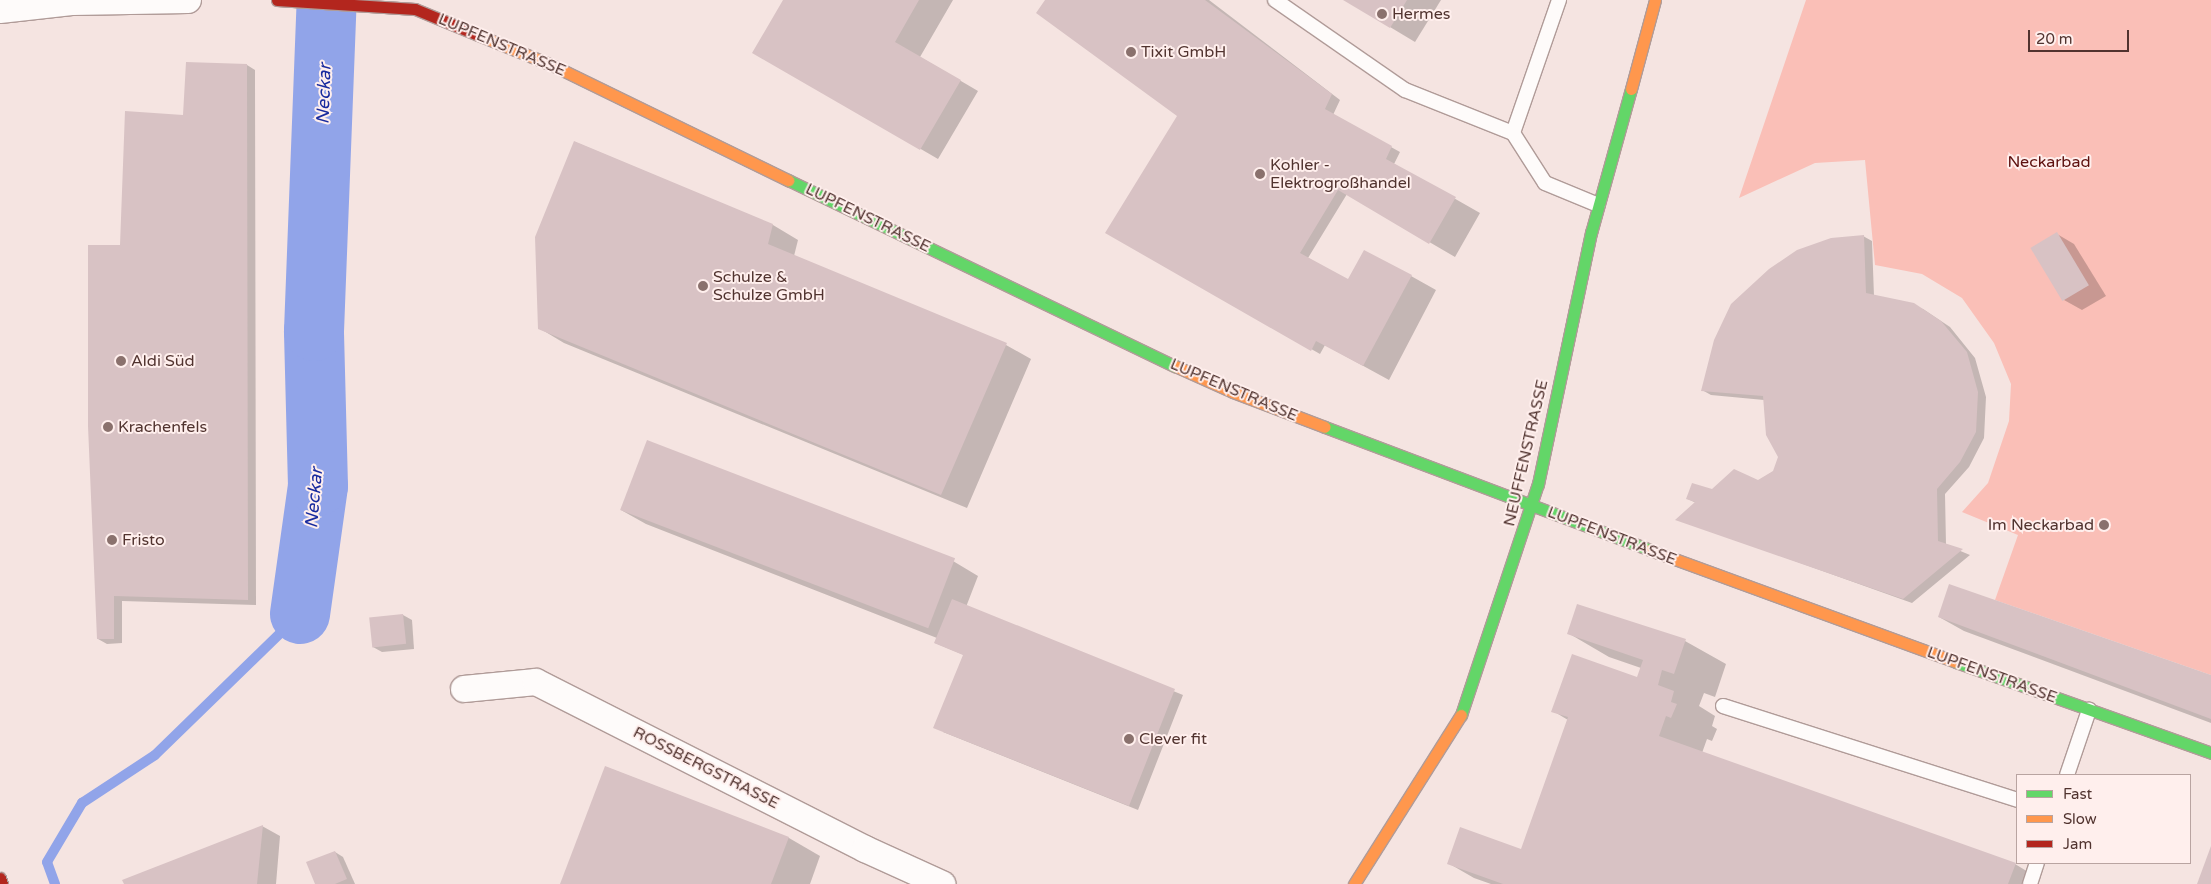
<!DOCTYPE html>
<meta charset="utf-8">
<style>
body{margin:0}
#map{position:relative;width:2211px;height:884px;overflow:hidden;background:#f5e4e1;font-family:"Varela Round",sans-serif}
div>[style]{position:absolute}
.green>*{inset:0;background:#fabfb7}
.shadow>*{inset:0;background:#0003}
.stream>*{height:10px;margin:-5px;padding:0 5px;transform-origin:5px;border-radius:5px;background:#91a4e9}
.river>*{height:60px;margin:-30px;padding:0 30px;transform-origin:30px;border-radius:30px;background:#91a4e9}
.building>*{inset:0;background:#d8c2c4;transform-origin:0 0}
.roads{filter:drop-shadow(1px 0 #b09b98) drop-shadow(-1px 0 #b09b98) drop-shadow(0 1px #b09b98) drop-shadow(0 -1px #b09b98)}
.lane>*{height:14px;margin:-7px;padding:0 7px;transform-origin:7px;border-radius:7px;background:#fefbfa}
.street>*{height:26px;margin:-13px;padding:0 13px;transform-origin:13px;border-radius:13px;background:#fefbfa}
.fast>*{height:11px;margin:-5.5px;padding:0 5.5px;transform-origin:5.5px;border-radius:5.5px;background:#63d668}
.slow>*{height:11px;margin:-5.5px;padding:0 5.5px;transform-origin:5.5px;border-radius:5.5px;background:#ff974d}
.jam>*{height:11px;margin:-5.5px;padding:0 5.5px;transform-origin:5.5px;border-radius:5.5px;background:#b3261e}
.dots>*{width:14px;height:14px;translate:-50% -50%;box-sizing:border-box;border:2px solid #ffefed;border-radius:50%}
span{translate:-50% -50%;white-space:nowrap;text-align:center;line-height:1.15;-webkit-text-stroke:4px #ffefed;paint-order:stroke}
.poi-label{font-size:16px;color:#51332f}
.left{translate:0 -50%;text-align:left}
.right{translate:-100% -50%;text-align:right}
.street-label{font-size:16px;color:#51332f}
.park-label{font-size:16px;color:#5e100e}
.water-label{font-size:18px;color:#192b9e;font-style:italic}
.legend{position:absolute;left:2016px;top:774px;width:175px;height:90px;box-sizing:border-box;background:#ffefed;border:1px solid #b9a4a1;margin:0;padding:6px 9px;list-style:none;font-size:15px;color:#51332f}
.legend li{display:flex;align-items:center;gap:10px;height:25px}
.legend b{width:25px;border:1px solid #b9a4a1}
.scale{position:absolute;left:2028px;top:30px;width:101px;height:22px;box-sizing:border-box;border:2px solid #51332f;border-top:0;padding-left:6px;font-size:15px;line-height:18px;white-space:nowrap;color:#51332f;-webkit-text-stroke:4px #ffefed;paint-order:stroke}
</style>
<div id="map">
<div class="green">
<div style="clip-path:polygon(1806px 0,2211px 0,2211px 675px,1995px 600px,2018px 535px,1962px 512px,1988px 483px,2009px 421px,2011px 384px,1994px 343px,1962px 298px,1922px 274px,1875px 265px,1865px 160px,1815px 163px,1739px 198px)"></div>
</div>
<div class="shadow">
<div style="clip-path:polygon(784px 0,953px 0,920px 57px,978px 91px,938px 159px,754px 52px)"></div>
<div style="clip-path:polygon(1047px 0,1209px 0,1340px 100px,1333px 115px,1400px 152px,1394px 164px,1480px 213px,1455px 257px,1347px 194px,1308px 258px,1349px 281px,1411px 276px,1436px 290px,1389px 380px,1325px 345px,1320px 354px,1107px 233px,1179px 115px)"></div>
<div style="clip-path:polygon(1345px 0,1441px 0,1415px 42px)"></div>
<div style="clip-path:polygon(247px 65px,255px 70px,256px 605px,122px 601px,122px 643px,107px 644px,98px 639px,121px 246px)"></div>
<div style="clip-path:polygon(575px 142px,773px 225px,798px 240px,794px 256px,1006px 345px,1031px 359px,967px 508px,564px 343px,539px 328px)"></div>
<div style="clip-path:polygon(2057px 234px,2074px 244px,2106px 296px,2082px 310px,2064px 300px)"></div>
<div style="clip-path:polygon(1863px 236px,1872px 241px,1874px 296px,1923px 309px,1950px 327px,1975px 358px,1986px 397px,1984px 438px,1969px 467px,1945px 494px,1946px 545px,1970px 555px,1912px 603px,1677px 519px,1696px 503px,1688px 499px,1758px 481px,1774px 471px,1779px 457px,1764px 400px,1711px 395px,1702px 390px)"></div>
<div style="clip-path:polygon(621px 510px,953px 561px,978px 576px,966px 607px,1183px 695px,1138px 810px,943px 732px,964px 655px,935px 643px,937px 638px,646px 524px)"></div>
<div style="clip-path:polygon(403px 615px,412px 620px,414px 649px,382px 652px,373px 647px)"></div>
<div style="clip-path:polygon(1939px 617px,2211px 677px,2211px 723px,1964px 631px)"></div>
<div style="clip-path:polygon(1568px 633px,1685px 641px,1726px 664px,1715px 697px,1704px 693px,1699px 706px,1715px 716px,1712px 726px,1717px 729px,1712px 741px,1707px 739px,1702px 753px,2015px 864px,2040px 879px,2038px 884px,1491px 884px,1474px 878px,1448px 863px,1522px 851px,1568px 720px,1553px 711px,1638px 679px,1641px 668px,1609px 657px)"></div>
<div style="clip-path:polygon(606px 767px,789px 838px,820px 856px,810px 884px,561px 884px)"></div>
<div style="clip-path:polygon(262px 826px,280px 836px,276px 884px,125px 884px)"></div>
<div style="clip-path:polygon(335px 852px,343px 857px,355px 884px,317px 884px)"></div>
</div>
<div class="stream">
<div style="left:55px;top:884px;width:23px;rotate:-110deg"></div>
<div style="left:47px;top:862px;width:69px;rotate:-59.3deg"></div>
<div style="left:82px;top:803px;width:87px;rotate:-33.3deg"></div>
<div style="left:155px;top:755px;width:202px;rotate:-44.2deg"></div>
</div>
<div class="river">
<div style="left:300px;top:614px;width:129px;rotate:-82deg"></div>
<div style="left:318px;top:486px;width:155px;rotate:-91.5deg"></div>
<div style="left:314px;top:331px;width:331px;rotate:-87.8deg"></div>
</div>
<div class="building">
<div style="clip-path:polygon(783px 0,919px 0,895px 42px,961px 80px,920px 150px,752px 53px)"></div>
<div style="clip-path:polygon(1045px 0,1205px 0,1332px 94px,1325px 109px,1392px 146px,1386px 159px,1456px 197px,1429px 244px,1338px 190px,1300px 253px,1348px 279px,1364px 250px,1412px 275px,1363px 366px,1316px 341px,1311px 351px,1105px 233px,1177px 116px,1036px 13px)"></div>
<div style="clip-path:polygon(1343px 0,1407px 0,1390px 28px)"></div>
<div style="clip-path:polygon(186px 62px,247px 64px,248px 600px,114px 596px,114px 639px,97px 639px,88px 426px,88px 245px,120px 245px,125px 111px,183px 115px)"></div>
<div style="clip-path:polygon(574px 141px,773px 224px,768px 244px,1007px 343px,941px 495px,538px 329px,535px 237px)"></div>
<div style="left:2057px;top:232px;width:62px;height:31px;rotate:59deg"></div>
<div style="clip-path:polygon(1864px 235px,1866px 293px,1914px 303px,1941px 321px,1967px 352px,1978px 392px,1976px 432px,1960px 462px,1937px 489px,1938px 541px,1963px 549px,1903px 599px,1675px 520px,1695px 502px,1686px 499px,1692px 483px,1712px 489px,1734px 469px,1758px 480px,1773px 471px,1778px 457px,1766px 435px,1763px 396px,1701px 391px,1714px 340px,1731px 304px,1769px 269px,1797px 250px,1831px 238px)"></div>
<div style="left:647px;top:440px;width:330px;height:75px;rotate:21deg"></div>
<div style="clip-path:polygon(1949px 584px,2211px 675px,2211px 719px,1938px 617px)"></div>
<div style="clip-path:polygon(952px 599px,1175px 689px,1129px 806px,933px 728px,963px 655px,934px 643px)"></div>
<div style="clip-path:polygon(1577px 604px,1686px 639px,1674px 674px,1662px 670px,1658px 685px,1674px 691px,1671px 702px,1677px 704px,1671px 718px,1666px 716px,1659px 736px,2016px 863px,2008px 884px,1503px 884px,1447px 864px,1460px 827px,1521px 849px,1568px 717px,1551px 712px,1572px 654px,1637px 677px,1643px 660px,1567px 634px)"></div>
<div style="left:403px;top:614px;width:30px;height:34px;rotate:84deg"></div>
<div style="clip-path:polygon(605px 766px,789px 837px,771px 884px,560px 884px)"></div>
<div style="clip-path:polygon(263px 825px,257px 884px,124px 884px,122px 880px)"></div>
<div style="clip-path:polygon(2211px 846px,2211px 884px,2197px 884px)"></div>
<div style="clip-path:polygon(335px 851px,347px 879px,335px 884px,315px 884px,306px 862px)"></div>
</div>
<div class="roads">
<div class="lane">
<div style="left:1275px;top:0;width:158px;rotate:34.7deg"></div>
<div style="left:1405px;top:90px;width:116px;rotate:21.7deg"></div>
<div style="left:1559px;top:0;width:141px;rotate:109.1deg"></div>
<div style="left:1513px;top:133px;width:59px;rotate:57.4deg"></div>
<div style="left:1545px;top:183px;width:57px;rotate:22.5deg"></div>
<div style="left:1723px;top:706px;width:309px;rotate:17.7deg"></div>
<div style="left:2067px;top:775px;width:69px;rotate:-71.3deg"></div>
<div style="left:2030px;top:884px;width:22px;rotate:-72deg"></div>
</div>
<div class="street">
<div style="left:0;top:10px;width:72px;rotate:-6.3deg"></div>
<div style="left:72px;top:2px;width:116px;rotate:-1deg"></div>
<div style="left:464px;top:689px;width:72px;rotate:-5.6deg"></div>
<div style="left:536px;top:682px;width:369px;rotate:26.9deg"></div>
<div style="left:865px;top:849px;width:85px;rotate:24.4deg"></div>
</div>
<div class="fast">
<div style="left:788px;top:180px;width:429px;rotate:25.7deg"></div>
<div style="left:1325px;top:427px;width:347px;rotate:20.7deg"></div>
<div style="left:1956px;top:662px;width:271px;rotate:19.6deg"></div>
<div style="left:1461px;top:715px;width:243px;rotate:-71.6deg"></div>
<div style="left:1538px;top:484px;width:257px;rotate:-78.1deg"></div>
<div style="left:1591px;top:233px;width:149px;rotate:-74.5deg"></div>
</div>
<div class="slow">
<div style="left:478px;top:35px;width:80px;rotate:22.1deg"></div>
<div style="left:552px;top:65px;width:263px;rotate:26deg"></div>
<div style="left:1631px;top:89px;width:92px;rotate:-74.9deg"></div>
<div style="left:1175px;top:366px;width:64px;rotate:24.1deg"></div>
<div style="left:1233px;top:392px;width:98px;rotate:20.8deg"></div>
<div style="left:1650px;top:550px;width:326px;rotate:20.1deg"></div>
<div style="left:1354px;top:884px;width:200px;rotate:-57.7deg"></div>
</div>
<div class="jam">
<div style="left:277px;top:0;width:138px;rotate:3.7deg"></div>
<div style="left:415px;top:9px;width:68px;rotate:22.4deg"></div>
<div style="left:0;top:878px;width:6px;rotate:72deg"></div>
</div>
</div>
<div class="dots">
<div style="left:1382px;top:14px;background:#8a716d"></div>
<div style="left:1131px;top:52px;background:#8a716d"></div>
<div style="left:1260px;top:174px;background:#8a716d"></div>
<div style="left:703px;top:286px;background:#8a716d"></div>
<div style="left:121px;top:361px;background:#8a716d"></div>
<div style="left:108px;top:427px;background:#8a716d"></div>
<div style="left:2104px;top:525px;background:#8a716d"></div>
<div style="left:112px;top:540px;background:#8a716d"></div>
<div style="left:1129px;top:739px;background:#8a716d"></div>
</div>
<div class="poi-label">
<span class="left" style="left:1392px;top:14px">Hermes</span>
<span class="left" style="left:1141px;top:52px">Tixit GmbH</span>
<span class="left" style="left:1270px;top:174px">Kohler -<br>Elektrogroßhandel</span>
<span class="left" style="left:713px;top:286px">Schulze &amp;<br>Schulze GmbH</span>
<span class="left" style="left:131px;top:361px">Aldi Süd</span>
<span class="left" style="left:118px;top:427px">Krachenfels</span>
<span class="right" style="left:2094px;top:525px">Im Neckarbad</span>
<span class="left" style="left:122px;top:540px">Fristo</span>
<span class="left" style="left:1139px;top:739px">Clever fit</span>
</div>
<div class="street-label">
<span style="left:502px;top:45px;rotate:23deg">LUPFENSTRASSE</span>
<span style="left:868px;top:218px;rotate:26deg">LUPFENSTRASSE</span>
<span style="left:1234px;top:390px;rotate:23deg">LUPFENSTRASSE</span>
<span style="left:1526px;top:453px;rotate:-77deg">NEUFFENSTRASSE</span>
<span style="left:1612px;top:536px;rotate:21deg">LUPFENSTRASSE</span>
<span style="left:1992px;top:675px;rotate:20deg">LUPFENSTRASSE</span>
<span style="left:706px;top:768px;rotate:27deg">ROSSBERGSTRASSE</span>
</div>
<div class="park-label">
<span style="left:2049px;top:162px">Neckarbad</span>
</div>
<div class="water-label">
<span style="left:324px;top:94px;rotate:-88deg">Neckar</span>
<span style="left:314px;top:498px;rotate:-85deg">Neckar</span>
</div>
<ul class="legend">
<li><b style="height:6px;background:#63d668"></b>Fast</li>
<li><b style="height:6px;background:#ff974d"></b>Slow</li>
<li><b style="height:6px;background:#b3261e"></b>Jam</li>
</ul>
<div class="scale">20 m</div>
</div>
